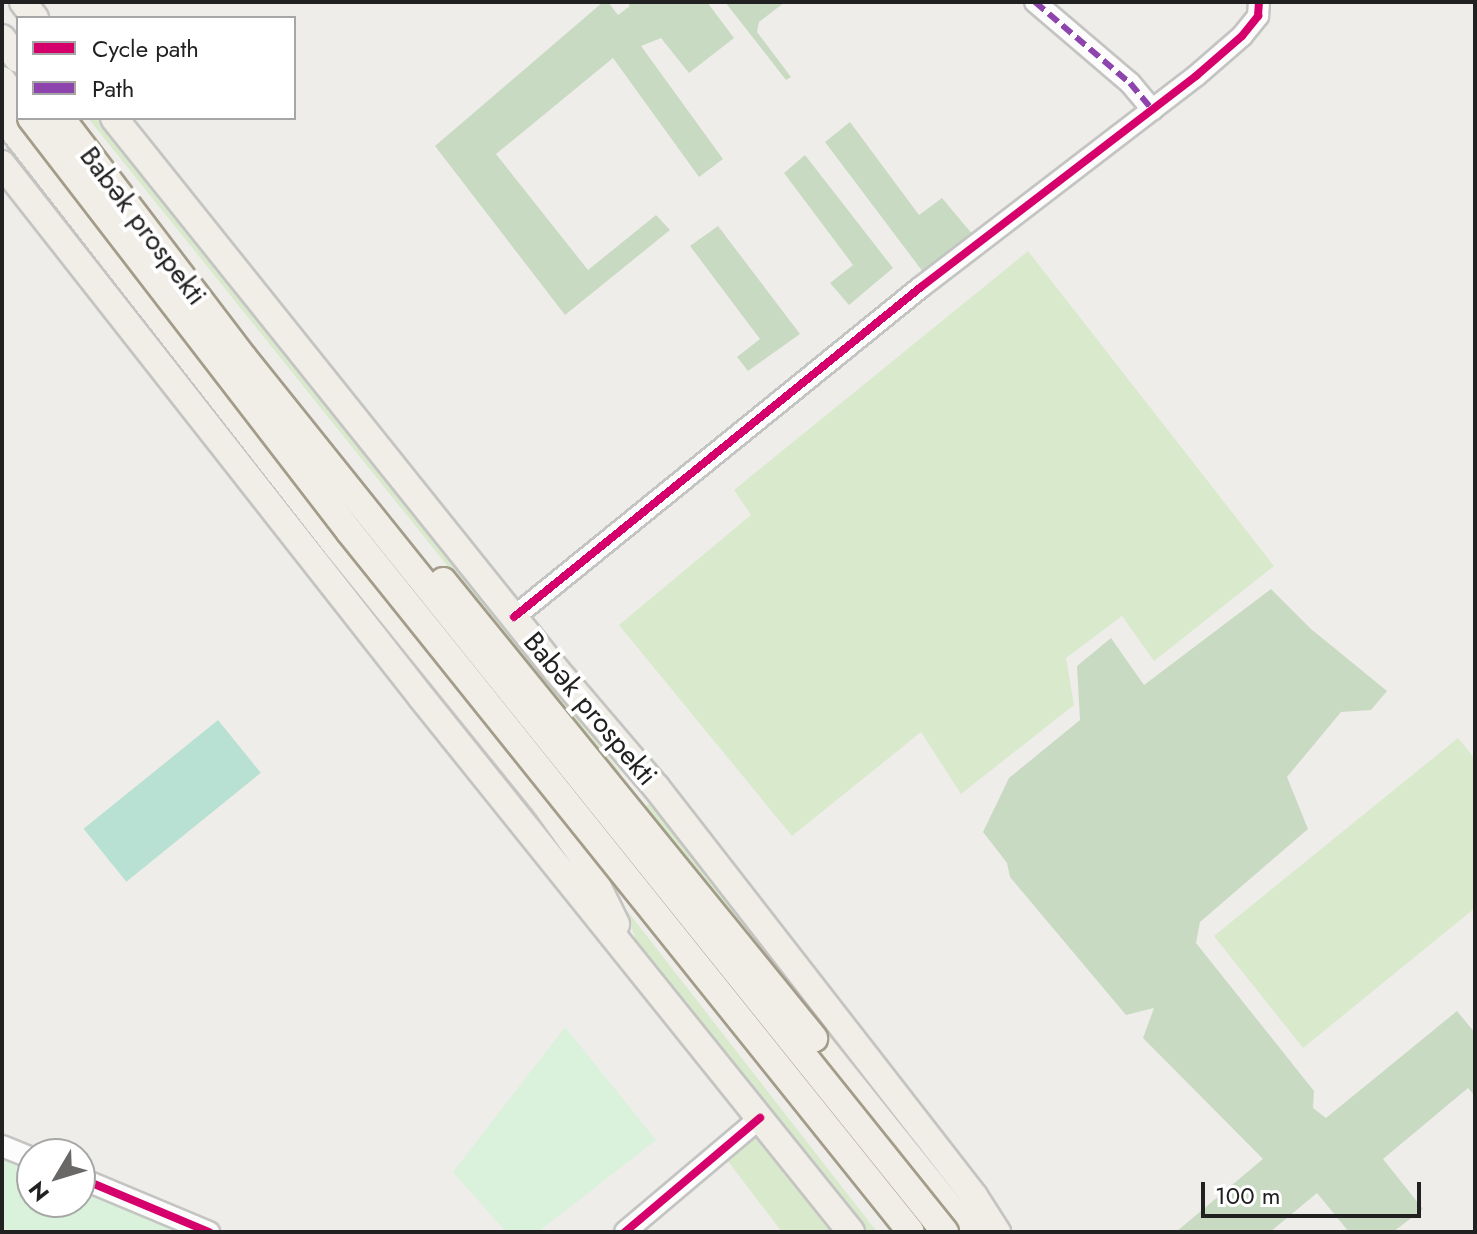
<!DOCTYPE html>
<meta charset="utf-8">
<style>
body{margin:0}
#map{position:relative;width:1477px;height:1234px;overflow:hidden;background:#eeedea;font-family:Jost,sans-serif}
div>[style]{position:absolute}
.grass>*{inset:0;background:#d9e9cc}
.forest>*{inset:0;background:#c9dac2}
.park>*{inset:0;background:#daf1dc}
.pitch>*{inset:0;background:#b9e1d3;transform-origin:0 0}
.roads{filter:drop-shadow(2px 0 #c4c4c2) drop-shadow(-2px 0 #c4c4c2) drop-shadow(0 2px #c4c4c2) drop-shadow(0 -2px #c4c4c2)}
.minor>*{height:20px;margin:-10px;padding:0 10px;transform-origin:10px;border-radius:10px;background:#fcfcfc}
.major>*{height:26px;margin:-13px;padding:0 13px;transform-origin:13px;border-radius:13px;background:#f1ede7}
.bridges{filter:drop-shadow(2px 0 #a39c89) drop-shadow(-2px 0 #a39c89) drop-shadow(0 2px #a39c89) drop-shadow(0 -2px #a39c89)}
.major-bridge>*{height:26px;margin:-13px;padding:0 13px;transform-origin:13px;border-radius:13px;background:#f1ede7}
.quiet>*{height:6px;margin-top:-3px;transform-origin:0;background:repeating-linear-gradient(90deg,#8e44ad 0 12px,transparent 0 18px)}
.cycleway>*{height:8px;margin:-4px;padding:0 4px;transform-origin:4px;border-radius:4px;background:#d6006c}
span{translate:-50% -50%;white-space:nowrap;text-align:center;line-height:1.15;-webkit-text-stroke:8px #fff;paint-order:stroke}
.street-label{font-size:28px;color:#212121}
.frame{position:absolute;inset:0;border:4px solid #212121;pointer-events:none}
.legend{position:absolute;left:16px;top:16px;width:280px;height:104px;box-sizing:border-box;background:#fff;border:2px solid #a6a6a6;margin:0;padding:10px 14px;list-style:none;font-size:24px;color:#212121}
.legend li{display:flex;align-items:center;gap:16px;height:40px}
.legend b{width:40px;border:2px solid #a6a6a6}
.north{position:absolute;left:16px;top:1138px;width:80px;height:80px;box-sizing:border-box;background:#fff;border:2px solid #a6a6a6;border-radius:50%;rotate:232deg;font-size:22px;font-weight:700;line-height:32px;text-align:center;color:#212121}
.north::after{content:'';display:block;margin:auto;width:28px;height:36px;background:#696867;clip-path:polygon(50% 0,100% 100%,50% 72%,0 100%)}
.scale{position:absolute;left:1201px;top:1182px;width:220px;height:36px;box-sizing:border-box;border:4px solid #212121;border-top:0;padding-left:10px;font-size:24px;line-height:28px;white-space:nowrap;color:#212121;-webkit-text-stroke:6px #fff;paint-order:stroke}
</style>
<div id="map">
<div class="grass">
<div style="clip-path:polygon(88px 118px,99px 118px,620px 772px,617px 777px)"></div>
<div style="clip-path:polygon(1028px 251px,1274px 566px,1154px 661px,1122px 616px,1066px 658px,1074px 705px,961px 794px,921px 732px,792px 836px,619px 625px,751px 515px,734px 490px)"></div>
<div style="clip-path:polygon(1458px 738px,1475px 759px,1475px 908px,1303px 1048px,1214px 936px)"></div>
<div style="clip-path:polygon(654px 800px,954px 1186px,954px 1197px,642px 809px)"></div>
<div style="clip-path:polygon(625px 908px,877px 1232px,864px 1232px,640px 952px)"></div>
<div style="clip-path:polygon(754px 1130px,834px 1232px,782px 1232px,724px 1156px)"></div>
</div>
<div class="forest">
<div style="clip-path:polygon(603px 2px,608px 2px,618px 15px,630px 6px,627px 2px,707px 2px,734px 38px,689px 73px,661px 38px,641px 46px,723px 159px,699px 177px,613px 58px,496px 154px,588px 270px,656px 215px,670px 230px,565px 315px,435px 146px)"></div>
<div style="clip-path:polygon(725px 2px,785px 2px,759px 22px,757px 32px,791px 77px,786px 80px)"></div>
<div style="clip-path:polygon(850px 122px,919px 215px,942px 198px,973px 235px,923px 272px,825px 142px)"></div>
<div style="clip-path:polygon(805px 155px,893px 268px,849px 305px,830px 283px,853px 265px,784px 173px)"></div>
<div style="clip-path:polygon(718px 226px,800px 334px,748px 371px,737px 357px,760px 339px,690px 246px)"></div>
<div style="clip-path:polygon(1271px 589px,1311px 629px,1387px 691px,1371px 710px,1341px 712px,1287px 777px,1308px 829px,1200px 922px,1196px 943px,1314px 1091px,1313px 1108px,1326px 1118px,1457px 1011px,1475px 1033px,1475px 1096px,1468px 1088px,1383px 1159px,1423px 1209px,1393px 1232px,1349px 1232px,1317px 1193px,1270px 1232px,1176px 1232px,1263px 1159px,1143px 1038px,1154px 1008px,1126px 1015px,1010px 877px,1007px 863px,983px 832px,1009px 778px,1080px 720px,1077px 666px,1111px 638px,1144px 685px)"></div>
</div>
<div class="park">
<div style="clip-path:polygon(565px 1027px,656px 1140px,538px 1232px,506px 1232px,453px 1172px)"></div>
<div style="clip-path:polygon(2px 1158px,32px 1170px,32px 1202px,80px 1202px,80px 1191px,178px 1232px,2px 1232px)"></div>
</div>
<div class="pitch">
<div style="left:218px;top:720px;width:68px;height:173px;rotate:51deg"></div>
</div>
<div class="roads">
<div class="minor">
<div style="left:1035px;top:2px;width:125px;rotate:40.5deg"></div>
<div style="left:1130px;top:83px;width:35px;rotate:50deg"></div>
<div style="left:514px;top:617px;width:524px;rotate:-39.04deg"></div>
<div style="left:921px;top:287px;width:347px;rotate:-37.5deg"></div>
<div style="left:1196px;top:76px;width:61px;rotate:-41deg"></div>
<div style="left:1242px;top:36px;width:26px;rotate:-51deg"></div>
<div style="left:1258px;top:16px;width:14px;rotate:-86deg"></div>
<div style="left:2px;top:1146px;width:32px;rotate:22deg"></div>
<div style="left:80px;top:1178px;width:140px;rotate:22.7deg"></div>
<div style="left:625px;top:1232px;width:177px;rotate:-40.2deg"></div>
</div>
<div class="major">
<div style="left:23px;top:2px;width:20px;rotate:53deg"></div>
<div style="left:2px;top:38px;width:26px;rotate:53deg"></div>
<div style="left:2px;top:80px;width:26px;rotate:53deg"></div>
<div style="left:2px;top:116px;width:544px;rotate:52.1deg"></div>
<div style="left:336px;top:545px;width:333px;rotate:51.1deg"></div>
<div style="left:545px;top:804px;width:65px;rotate:54.4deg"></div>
<div style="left:583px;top:857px;width:75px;rotate:63.8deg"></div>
<div style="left:114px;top:118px;width:707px;rotate:51.31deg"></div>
<div style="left:556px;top:670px;width:154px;rotate:49.5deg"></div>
<div style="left:656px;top:787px;width:518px;rotate:52.13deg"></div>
<div style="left:974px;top:1196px;width:43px;rotate:57.4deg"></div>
<div style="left:2px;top:164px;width:679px;rotate:51.81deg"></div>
<div style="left:422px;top:698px;width:685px;rotate:51.22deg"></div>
<div style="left:814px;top:1038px;width:249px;rotate:51.2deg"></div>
</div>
</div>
<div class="bridges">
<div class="major-bridge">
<div style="left:31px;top:118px;width:521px;rotate:52.4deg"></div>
<div style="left:349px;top:531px;width:898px;rotate:51.28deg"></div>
<div style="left:61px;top:118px;width:300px;rotate:52.7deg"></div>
<div style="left:243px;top:357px;width:1122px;rotate:51.26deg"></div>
<div style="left:443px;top:581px;width:589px;rotate:50.93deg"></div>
</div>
</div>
<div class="quiet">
<div style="left:1035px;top:2px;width:125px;rotate:40.5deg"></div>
<div style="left:1130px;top:83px;width:35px;rotate:50deg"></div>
</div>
<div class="cycleway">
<div style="left:514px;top:617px;width:524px;rotate:-39.04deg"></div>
<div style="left:921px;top:287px;width:347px;rotate:-37.5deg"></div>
<div style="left:1196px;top:76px;width:61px;rotate:-41deg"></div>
<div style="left:1242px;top:36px;width:26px;rotate:-51deg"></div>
<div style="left:1258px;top:16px;width:14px;rotate:-86deg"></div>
<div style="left:80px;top:1178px;width:140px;rotate:22.7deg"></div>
<div style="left:625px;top:1232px;width:177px;rotate:-40.2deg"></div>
</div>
<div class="street-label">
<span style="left:143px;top:226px;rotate:53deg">Babək prospekti</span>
<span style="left:590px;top:709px;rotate:50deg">Babək prospekti</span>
</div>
<div class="frame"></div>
<ul class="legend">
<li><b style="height:10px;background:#d6006c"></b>Cycle path</li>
<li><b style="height:10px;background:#8e44ad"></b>Path</li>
</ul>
<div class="north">N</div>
<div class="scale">100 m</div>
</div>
